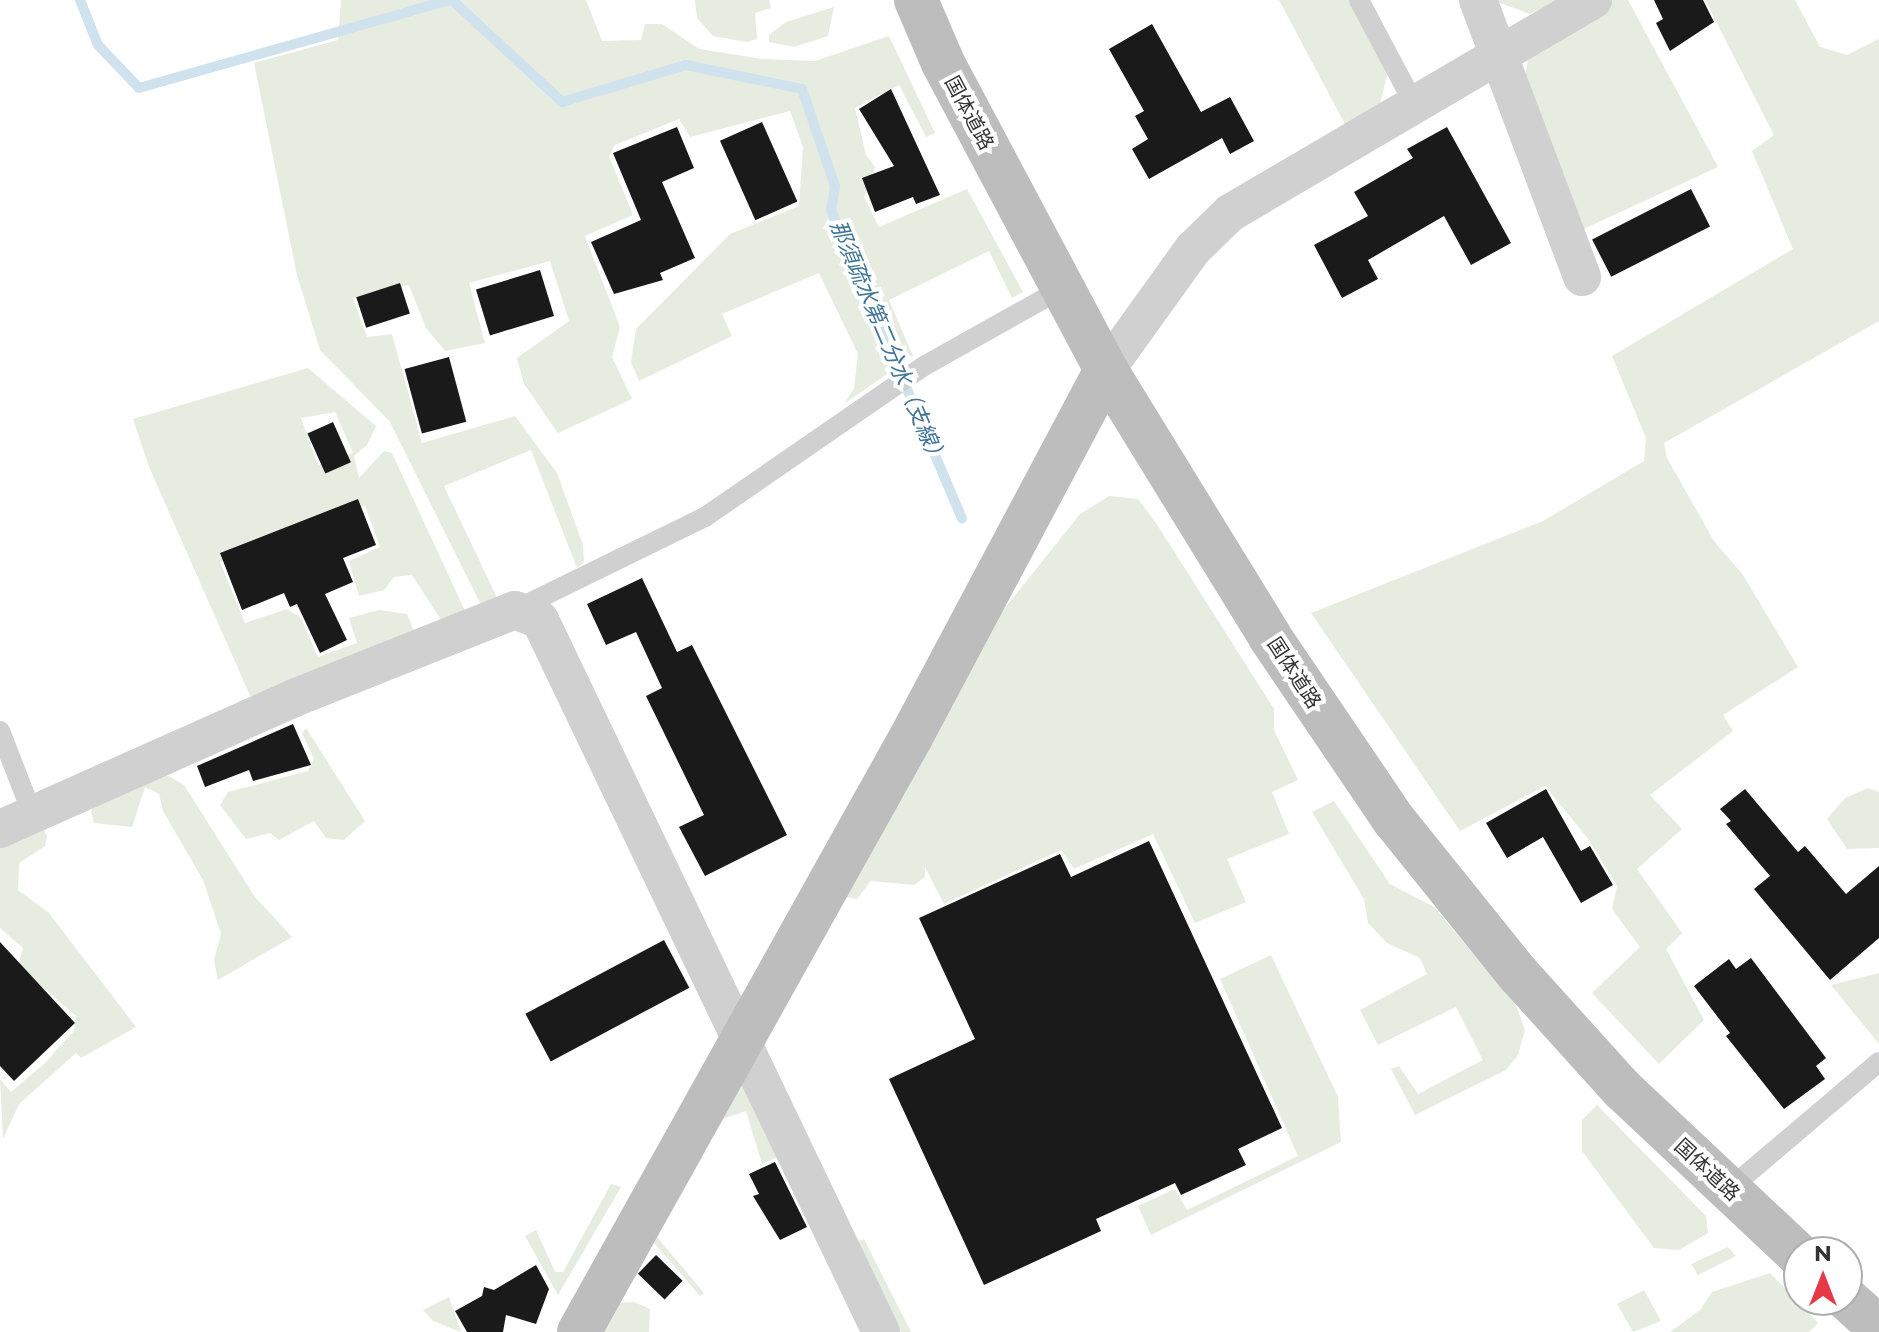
<!DOCTYPE html>
<meta charset="utf-8">
<style>
body{margin:0}
#map{position:relative;width:1879px;height:1332px;overflow:hidden;background:#fff;font-family:Montserrat,"Noto Sans JP",sans-serif}
div>[style]{position:absolute}
.green>*{inset:0;background:#e6ecdf}
.stream>*{height:10px;margin:-5px;padding:0 5px;transform-origin:5px;border-radius:5px;background:#cfe2ee}
.building>*{inset:0;background:#1a1a1a;transform-origin:0 0}
.lane>*{height:20px;margin:-10px;padding:0 10px;transform-origin:10px;border-radius:10px;background:#d0d0d0}
.street>*{height:38px;margin:-19px;padding:0 19px;transform-origin:19px;border-radius:19px;background:#d0d0d0}
.secondary>*{height:44px;margin:-22px;padding:0 22px;transform-origin:22px;border-radius:22px;background:#bdbdbd}
span{translate:-50% -50%;white-space:nowrap;text-align:center;line-height:1.15;-webkit-text-stroke:8px #fff;paint-order:stroke}
.street-label{font-size:20px;color:#333}
.water-label{font-size:22px;color:#3f7597;font-style:italic}
.north{position:absolute;left:1783px;top:1236px;width:80px;height:80px;box-sizing:border-box;background:#fff;border:2px solid #adadad;border-radius:50%;rotate:0deg;font-size:22px;font-weight:700;line-height:32px;text-align:center;color:#333}
.north::after{content:'';display:block;margin:auto;width:28px;height:36px;background:#e63946;clip-path:polygon(50% 0,100% 100%,50% 72%,0 100%)}
</style>
<div id="map">
<div class="green">
<div style="clip-path:polygon(341px 0,586px 0,602px 41px,641px 40px,645px 24px,662px 24px,699px 49px,762px 59px,815px 61px,889px 36px,935px 133px,926px 137px,899px 85px,855px 108px,866px 155px,875px 167px,864px 197px,879px 227px,967px 189px,1023px 292px,1012px 298px,989px 251px,889px 300px,913px 356px,844px 404px,854px 388px,858px 354px,819px 273px,722px 314px,732px 336px,639px 381px,631px 362px,636px 329px,730px 234px,799px 206px,803px 147px,790px 111px,690px 137px,679px 119px,615px 145px,609px 156px,633px 215px,585px 236px,620px 327px,612px 357px,632px 399px,558px 433px,524px 384px,517px 358px,569px 321px,550px 261px,469px 283px,485px 343px,445px 351px,426px 328px,409px 285px,353px 298px,367px 337px,392px 334px,422px 443px,515px 416px,557px 473px,583px 545px,584px 562px,577px 568px,531px 450px,444px 486px,499px 602px,483px 609px,390px 422px,320px 350px,297px 275px,254px 63px,338px 40px)"></div>
<div style="clip-path:polygon(695px 0,769px 0,771px 8px,755px 13px,757px 39px,747px 42px,713px 36px,697px 18px)"></div>
<div style="clip-path:polygon(1279px 0,1351px 0,1387px 75px,1379px 108px,1347px 128px)"></div>
<div style="clip-path:polygon(1492px 0,1557px 0,1530px 14px)"></div>
<div style="clip-path:polygon(1610px 0,1628px 0,1718px 167px,1577px 232px,1525px 76px,1529px 56px)"></div>
<div style="clip-path:polygon(1705px 0,1795px 0,1820px 47px,1847px 55px,1879px 39px,1879px 321px,1664px 443px,1667px 458px,1714px 541px,1743px 575px,1798px 667px,1723px 715px,1733px 731px,1650px 795px,1682px 829px,1637px 869px,1682px 933px,1666px 949px,1704px 1020px,1659px 1064px,1592px 993px,1640px 947px,1612px 909px,1617px 886px,1589px 840px,1545px 786px,1460px 831px,1311px 613px,1543px 521px,1644px 461px,1646px 438px,1612px 356px,1793px 249px,1752px 151px,1774px 135px)"></div>
<div style="clip-path:polygon(834px 7px,828px 36px,794px 47px,769px 42px,769px 35px,786px 22px)"></div>
<div style="clip-path:polygon(evenodd,308px 368px,376px 426px,367px 445px,354px 456px,359px 478px,384px 451px,392px 453px,466px 613px,443px 623px,412px 575px,394px 577px,384px 590px,359px 596px,349px 561px,380px 547px,365px 506px,220px 562px,245px 623px,287px 609px,301px 618px,318px 657px,357px 643px,349px 618px,379px 610px,407px 614px,415px 634px,252px 700px,149px 467px,133px 419px,308px 368px,335px 412px,353px 453px,318px 465px,301px 418px,335px 412px)"></div>
<div style="clip-path:polygon(1109px 496px,1138px 499px,1156px 523px,1274px 709px,1274px 730px,1298px 780px,1272px 792px,1289px 834px,1227px 859px,1246px 902px,1195px 923px,1153px 834px,1074px 869px,1061px 850px,944px 904px,925px 867px,925px 877px,914px 885px,871px 881px,857px 899px,837px 896px,980px 639px,1080px 514px)"></div>
<div style="clip-path:polygon(306px 728px,365px 821px,344px 840px,326px 838px,314px 821px,279px 840px,270px 833px,246px 839px,220px 805px,228px 792px,308px 771px,314px 759px,302px 733px)"></div>
<div style="clip-path:polygon(158px 770px,184px 785px,255px 897px,292px 937px,218px 980px,214px 960px,221px 934px,203px 880px,163px 811px,159px 794px,145px 787px,132px 827px,94px 823px,91px 812px,96px 799px)"></div>
<div style="clip-path:polygon(1868px 788px,1879px 792px,1879px 848px,1847px 849px,1827px 819px,1845px 798px)"></div>
<div style="clip-path:polygon(1334px 801px,1390px 884px,1434px 907px,1516px 1005px,1525px 1030px,1518px 1055px,1506px 1070px,1415px 1115px,1391px 1069px,1399px 1066px,1418px 1094px,1483px 1060px,1456px 1007px,1378px 1045px,1360px 1010px,1427px 974px,1420px 958px,1387px 943px,1368px 923px,1364px 899px,1312px 812px)"></div>
<div style="clip-path:polygon(41px 823px,47px 836px,45px 846px,19px 863px,18px 890px,49px 913px,136px 1027px,81px 1058px,76px 1053px,19px 1104px,3px 1139px,0 1079px,11px 1092px,45px 1063px,74px 1031px,76px 1016px,18px 966px,23px 948px,0 928px,0 844px)"></div>
<div style="clip-path:polygon(1271px 955px,1338px 1097px,1341px 1142px,1151px 1235px,1138px 1206px,1175px 1189px,1187px 1210px,1298px 1156px,1220px 979px)"></div>
<div style="clip-path:polygon(1879px 973px,1879px 1044px,1831px 985px)"></div>
<div style="clip-path:polygon(747px 1072px,785px 1154px,762px 1164px,746px 1111px,720px 1120px)"></div>
<div style="clip-path:polygon(1597px 1105px,1706px 1216px,1708px 1233px,1679px 1250px,1654px 1248px,1582px 1151px,1582px 1120px)"></div>
<div style="clip-path:polygon(697px 1150px,702px 1158px,657px 1237px,704px 1293px,700px 1296px,649px 1237px)"></div>
<div style="clip-path:polygon(611px 1184px,621px 1187px,558px 1295px,525px 1236px,536px 1230px,555px 1272px,563px 1272px)"></div>
<div style="clip-path:polygon(864px 1239px,911px 1332px,893px 1332px,853px 1242px)"></div>
<div style="clip-path:polygon(1728px 1247px,1736px 1256px,1698px 1275px,1691px 1264px)"></div>
<div style="clip-path:polygon(1770px 1273px,1818px 1323px,1809px 1332px,1670px 1332px,1700px 1310px,1712px 1292px)"></div>
<div style="clip-path:polygon(1644px 1290px,1661px 1321px,1633px 1332px,1617px 1304px)"></div>
<div style="clip-path:polygon(449px 1297px,461px 1332px,433px 1321px,423px 1310px)"></div>
<div style="clip-path:polygon(634px 1302px,650px 1309px,649px 1332px,593px 1332px,617px 1303px)"></div>
</div>
<div class="stream">
<div style="left:80px;top:0;width:48px;rotate:68.2deg"></div>
<div style="left:98px;top:45px;width:59px;rotate:46.4deg"></div>
<div style="left:139px;top:88px;width:323px;rotate:-15.8deg"></div>
<div style="left:452px;top:0;width:150px;rotate:42.8deg"></div>
<div style="left:562px;top:102px;width:129px;rotate:-16.6deg"></div>
<div style="left:686px;top:65px;width:118px;rotate:11.7deg"></div>
<div style="left:802px;top:89px;width:102px;rotate:71.2deg"></div>
<div style="left:835px;top:186px;width:24px;rotate:99deg"></div>
<div style="left:831px;top:210px;width:335px;rotate:67deg"></div>
</div>
<div class="building">
<div style="clip-path:polygon(1654px 0,1703px 0,1714px 22px,1670px 51px,1656px 23px,1663px 19px)"></div>
<div style="clip-path:polygon(1152px 24px,1201px 112px,1230px 97px,1254px 141px,1230px 154px,1222px 138px,1149px 179px,1132px 149px,1148px 139px,1135px 116px,1144px 111px,1109px 49px)"></div>
<div style="clip-path:polygon(891px 89px,940px 195px,916px 204px,913px 197px,875px 212px,862px 178px,894px 166px,859px 109px)"></div>
<div style="left:762px;top:122px;width:87px;height:46px;rotate:66deg"></div>
<div style="clip-path:polygon(677px 127px,694px 168px,662px 182px,695px 258px,660px 273px,663px 280px,614px 294px,591px 242px,641px 220px,613px 153px)"></div>
<div style="clip-path:polygon(1447px 127px,1511px 243px,1471px 265px,1444px 216px,1368px 260px,1378px 279px,1342px 298px,1314px 245px,1368px 216px,1354px 192px,1413px 158px,1407px 149px)"></div>
<div style="left:1691px;top:189px;width:42px;height:111px;rotate:63deg"></div>
<div style="left:540px;top:270px;width:48px;height:67px;rotate:73deg"></div>
<div style="left:400px;top:283px;width:32px;height:46px;rotate:72deg"></div>
<div style="left:449px;top:357px;width:67px;height:46px;rotate:75deg"></div>
<div style="left:333px;top:422px;width:44px;height:28px;rotate:66deg"></div>
<div style="clip-path:polygon(358px 499px,376px 545px,343px 558px,353px 582px,325px 594px,347px 640px,320px 653px,297px 604px,290px 607px,284px 593px,242px 610px,220px 553px)"></div>
<div style="clip-path:polygon(642px 578px,677px 652px,692px 645px,787px 835px,705px 876px,679px 827px,704px 815px,646px 696px,662px 688px,636px 632px,606px 645px,587px 604px)"></div>
<div style="clip-path:polygon(293px 724px,311px 765px,253px 781px,249px 770px,205px 787px,197px 766px)"></div>
<div style="clip-path:polygon(1546px 789px,1581px 851px,1590px 846px,1613px 885px,1581px 903px,1543px 837px,1507px 858px,1486px 823px)"></div>
<div style="clip-path:polygon(1745px 789px,1798px 852px,1805px 846px,1846px 894px,1879px 866px,1879px 938px,1830px 980px,1754px 889px,1770px 876px,1726px 824px,1731px 821px,1720px 809px)"></div>
<div style="clip-path:polygon(1149px 841px,1282px 1128px,1238px 1149px,1246px 1165px,1181px 1195px,1175px 1183px,1096px 1219px,1101px 1231px,984px 1285px,889px 1079px,975px 1039px,919px 918px,1060px 854px,1071px 877px)"></div>
<div style="left:664px;top:940px;width:54px;height:157px;rotate:62deg"></div>
<div style="clip-path:polygon(0 942px,75px 1023px,14px 1081px,0 1066px)"></div>
<div style="clip-path:polygon(1751px 958px,1826px 1058px,1816px 1066px,1825px 1079px,1784px 1109px,1726px 1036px,1730px 1033px,1694px 986px,1729px 959px,1736px 969px)"></div>
<div style="clip-path:polygon(775px 1162px,807px 1227px,780px 1240px,753px 1196px,759px 1194px,749px 1174px)"></div>
<div style="left:656px;top:1255px;width:37px;height:26px;rotate:44deg"></div>
<div style="clip-path:polygon(536px 1265px,549px 1289px,536px 1324px,506px 1315px,503px 1332px,467px 1332px,455px 1311px,482px 1296px,484px 1287px,494px 1290px)"></div>
</div>
<div class="lane">
<div style="left:1359px;top:0;width:118px;rotate:62.1deg"></div>
<div style="left:515px;top:610px;width:212px;rotate:-26.1deg"></div>
<div style="left:705px;top:517px;width:266px;rotate:-34.6deg"></div>
<div style="left:924px;top:366px;width:157px;rotate:-29.3deg"></div>
<div style="left:0;top:731px;width:88px;rotate:68.7deg"></div>
<div style="left:1728px;top:1190px;width:198px;rotate:-40.3deg"></div>
</div>
<div class="street">
<div style="left:1478px;top:0;width:296px;rotate:69.4deg"></div>
<div style="left:1106px;top:370px;width:149px;rotate:-54.3deg"></div>
<div style="left:1193px;top:249px;width:52px;rotate:-44.2deg"></div>
<div style="left:1230px;top:213px;width:421px;rotate:-30.4deg"></div>
<div style="left:0;top:829px;width:322px;rotate:-24deg"></div>
<div style="left:294px;top:698px;width:238px;rotate:-21.7deg"></div>
<div style="left:515px;top:610px;width:27px;rotate:22deg"></div>
<div style="left:540px;top:620px;width:789px;rotate:64.41deg"></div>
</div>
<div class="secondary">
<div style="left:916px;top:0;width:69px;rotate:66.8deg"></div>
<div style="left:943px;top:63px;width:348px;rotate:62deg"></div>
<div style="left:1106px;top:370px;width:313px;rotate:58.4deg"></div>
<div style="left:1270px;top:637px;width:221px;rotate:55.9deg"></div>
<div style="left:1394px;top:820px;width:198px;rotate:51.2deg"></div>
<div style="left:1518px;top:974px;width:155px;rotate:47.9deg"></div>
<div style="left:1622px;top:1089px;width:243px;rotate:43.2deg"></div>
<div style="left:1847px;top:1299px;width:43px;rotate:42.2deg"></div>
<div style="left:579px;top:1332px;width:681px;rotate:-60.84deg"></div>
<div style="left:911px;top:737px;width:416px;rotate:-62deg"></div>
</div>
<div class="street-label">
<span style="left:969px;top:113px;rotate:62deg">国体道路</span>
<span style="left:1294px;top:673px;rotate:57deg">国体道路</span>
<span style="left:1707px;top:1170px;rotate:43deg">国体道路</span>
</div>
<div class="water-label">
<span style="left:888px;top:343px;rotate:67deg">那須疏水第二分水（支線）</span>
</div>
<div class="north">N</div>
</div>
